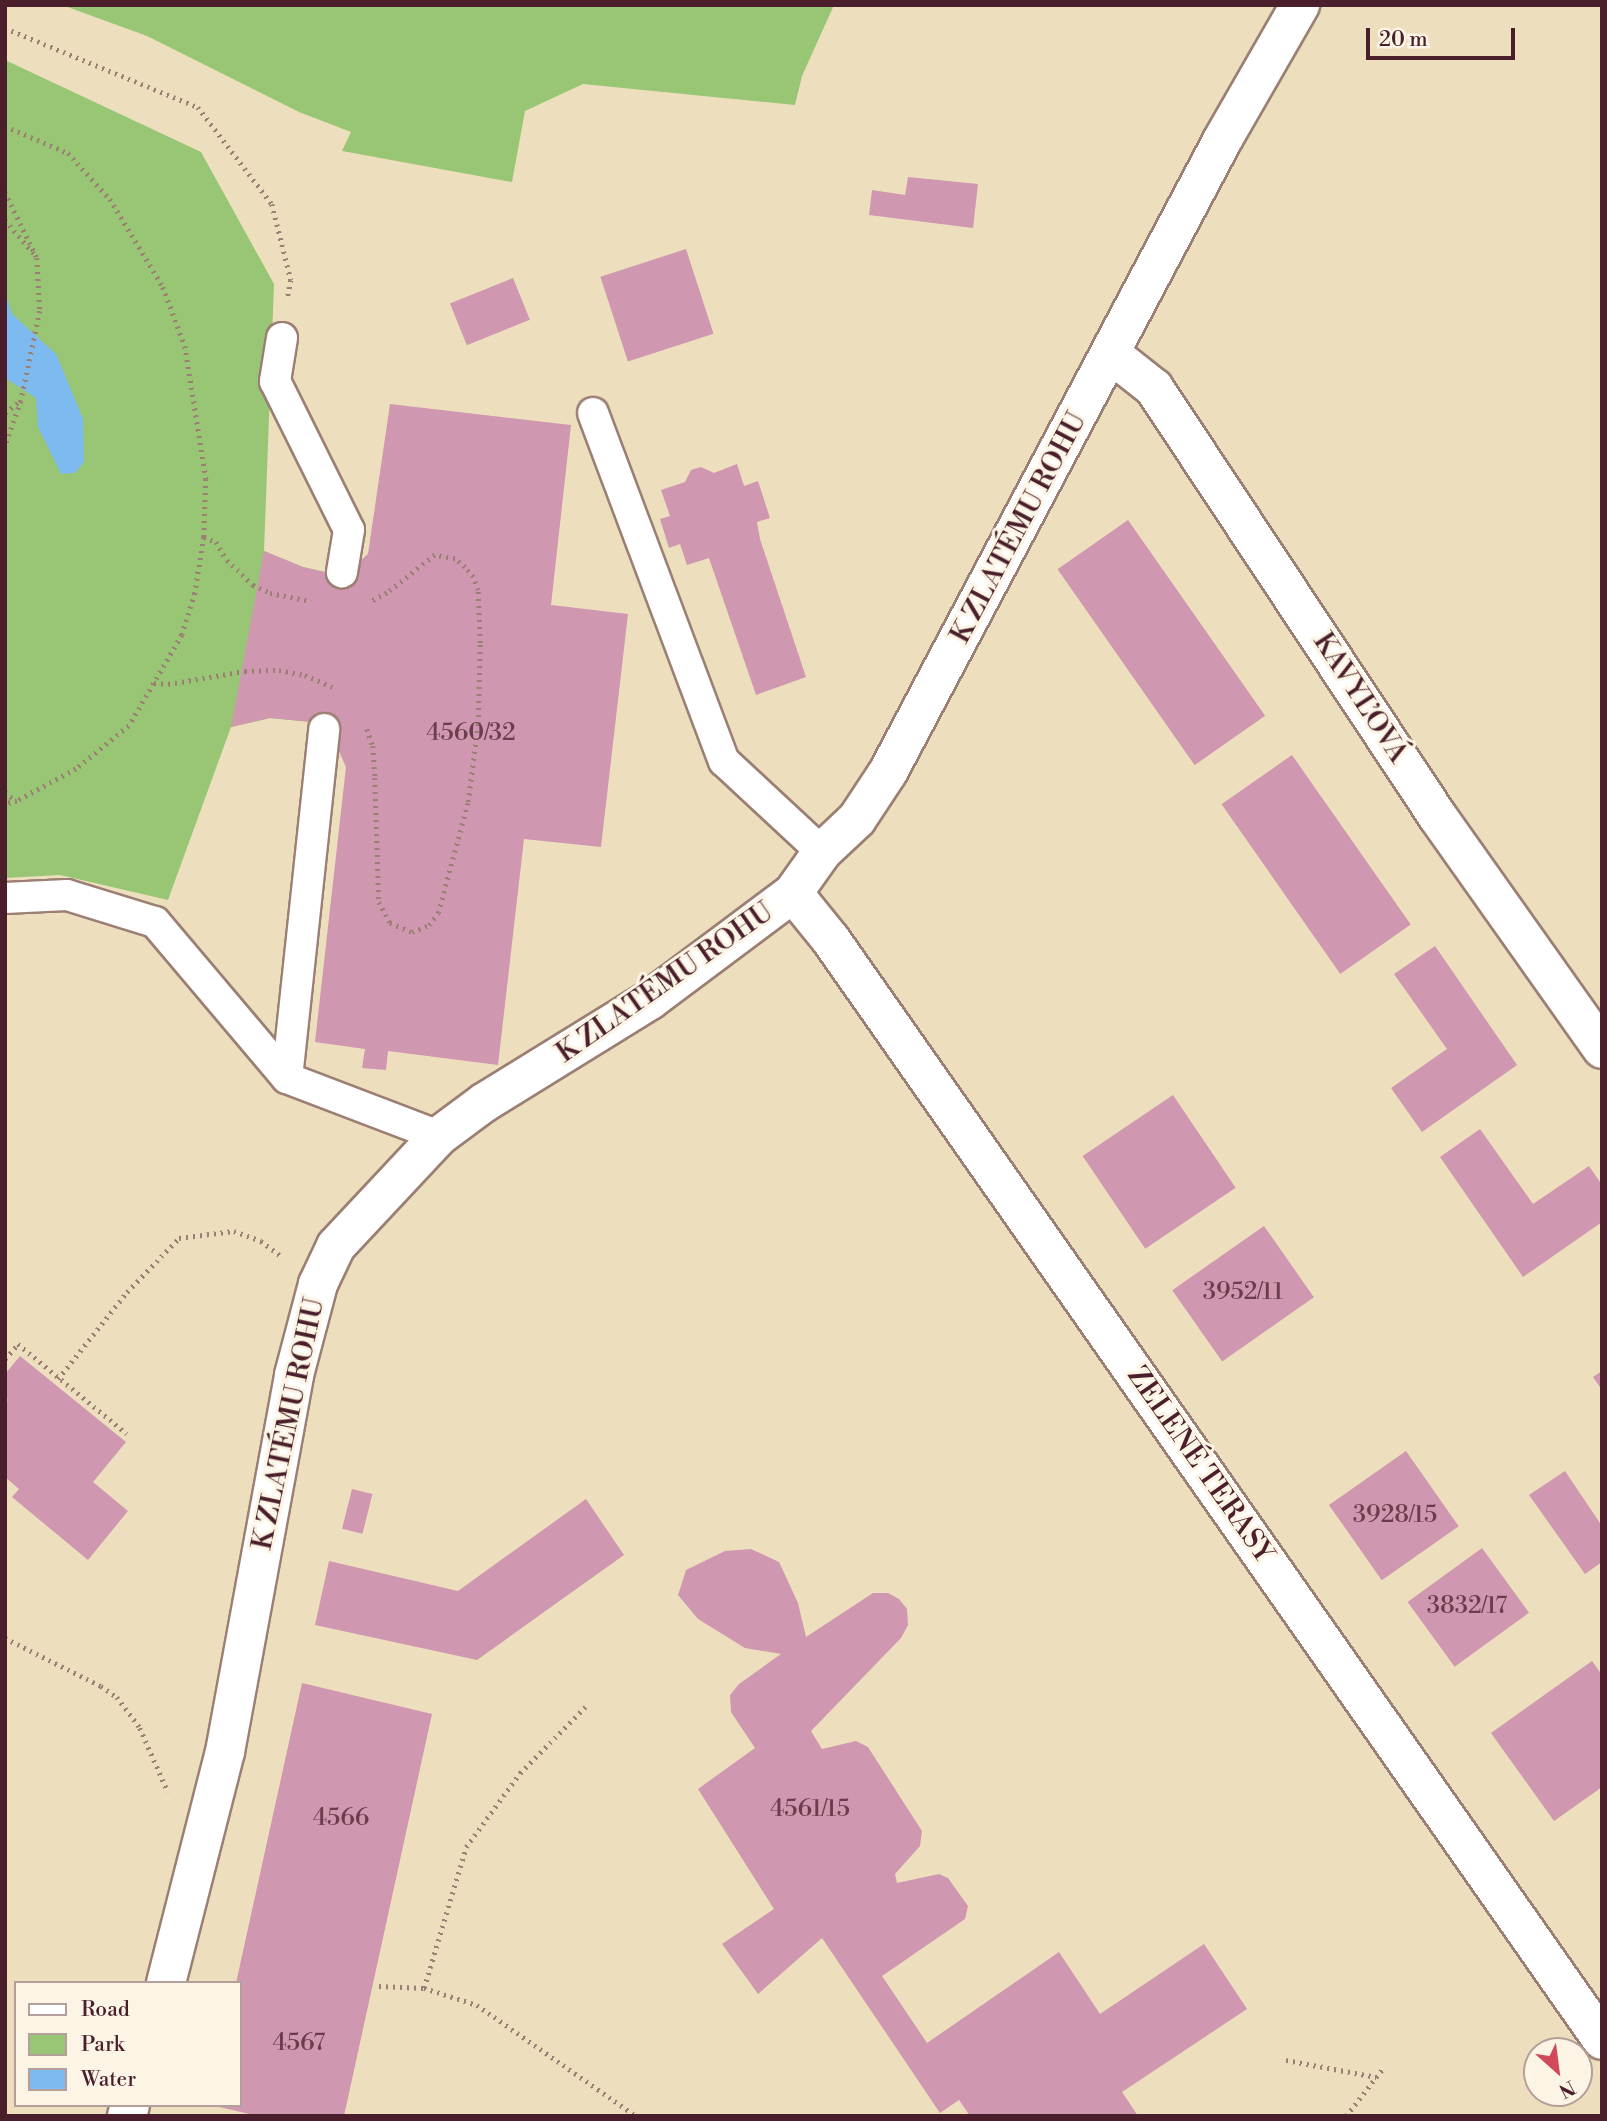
<!DOCTYPE html>
<meta charset="utf-8">
<style>
body{margin:0}
#map{position:relative;width:1607px;height:2121px;overflow:hidden;background:#eddfbd;font-family:"Libre Bodoni",serif}
div>[style]{position:absolute}
.green>*{inset:0;background:#98c674}
.water>*{inset:0;background:#7cbaef}
.building>*{inset:0;background:#cf97b0;transform-origin:0 0}
.path>*{height:4.5px;margin-top:-2.25px;transform-origin:0;background:repeating-linear-gradient(90deg,#9c7f74 0 2px,transparent 0 7px)}
.roads{filter:drop-shadow(2px 0 #9c7f74) drop-shadow(-2px 0 #9c7f74) drop-shadow(0 2px #9c7f74) drop-shadow(0 -2px #9c7f74)}
.lane>*{height:30px;margin:-15px;padding:0 15px;transform-origin:15px;border-radius:15px;background:#fff}
.street>*{height:38px;margin:-19px;padding:0 19px;transform-origin:19px;border-radius:19px;background:#fff}
span{translate:-50% -50%;white-space:nowrap;text-align:center;line-height:1.15;-webkit-text-stroke:6px #fcf5e5;paint-order:stroke}
.number-label{font-size:24px;color:#6b3d4c}
.number-label span{-webkit-text-stroke-width:0}
.street-label{font-size:28px;color:#4a1f2b}
.frame{position:absolute;inset:0;border:7px solid #4a1f2b;pointer-events:none}
.legend{position:absolute;left:14px;top:1981px;width:228px;height:126px;box-sizing:border-box;background:#fcf5e5;border:2px solid #b59f9b;margin:0;padding:9px 12px;list-style:none;font-size:21px;color:#4a1f2b}
.legend li{display:flex;align-items:center;gap:14px;height:35px}
.legend b{width:35px;border:2px solid #b59f9b}
.north{position:absolute;left:1523px;top:2037px;width:70px;height:70px;box-sizing:border-box;background:#fcf5e5;border:2px solid #b59f9b;border-radius:50%;rotate:152deg;font-size:19px;font-weight:700;line-height:28px;text-align:center;color:#4a1f2b}
.north::after{content:'';display:block;margin:auto;width:24px;height:32px;background:#d1495b;clip-path:polygon(50% 0,100% 100%,50% 72%,0 100%)}
.scale{position:absolute;left:1366px;top:28px;width:149px;height:32px;box-sizing:border-box;border:4px solid #4a1f2b;border-top:0;padding-left:9px;font-size:21px;line-height:24px;white-space:nowrap;color:#4a1f2b;-webkit-text-stroke:5px #fcf5e5;paint-order:stroke}
</style>
<div id="map">
<div class="green">
<div style="clip-path:polygon(62px 5px,834px 5px,802px 76px,795px 105px,583px 84px,525px 111px,512px 182px,342px 151px,351px 132px,299px 112px,147px 36px)"></div>
<div style="clip-path:polygon(5px 60px,201px 152px,274px 284px,264px 551px,303px 567px,329px 573px,356px 565px,368px 554px,352px 949px,346px 767px,341px 750px,311px 722px,270px 718px,231px 727px,168px 900px,60px 875px,5px 878px)"></div>
</div>
<div class="water">
<div style="clip-path:polygon(5px 292px,12px 314px,56px 354px,83px 419px,84px 462px,75px 473px,61px 474px,38px 427px,36px 398px,5px 378px)"></div>
</div>
<div class="building">
<div style="clip-path:polygon(908px 177px,978px 184px,973px 228px,869px 215px,872px 190px,905px 195px)"></div>
<div style="left:686px;top:249px;width:89px;height:90px;rotate:72deg"></div>
<div style="left:513px;top:278px;width:45px;height:68px;rotate:68deg"></div>
<div style="clip-path:polygon(390px 404px,571px 425px,551px 605px,628px 614px,601px 847px,524px 839px,498px 1065px,388px 1051px,386px 1070px,362px 1068px,365px 1049px,315px 1042px,346px 767px,333px 738px,311px 722px,270px 718px,231px 727px,264px 551px,303px 567px,329px 573px,356px 565px,368px 554px)"></div>
<div style="clip-path:polygon(737px 464px,744px 486px,758px 481px,770px 518px,757px 522px,760px 539px,806px 677px,756px 695px,709px 558px,687px 565px,680px 544px,669px 548px,660px 519px,670px 516px,661px 490px,685px 482px,691px 470px,701px 467px,714px 473px)"></div>
<div style="left:1128px;top:520px;width:239px;height:86px;rotate:55deg"></div>
<div style="left:1292px;top:755px;width:207px;height:86px;rotate:55deg"></div>
<div style="clip-path:polygon(1435px 946px,1517px 1065px,1422px 1132px,1391px 1088px,1447px 1049px,1394px 974px)"></div>
<div style="left:1173px;top:1095px;width:112px;height:109px;rotate:56deg"></div>
<div style="clip-path:polygon(1480px 1129px,1533px 1204px,1589px 1166px,1602px 1185px,1602px 1222px,1523px 1277px,1440px 1157px)"></div>
<div style="left:1264px;top:1226px;width:87px;height:112px;rotate:55deg"></div>
<div style="clip-path:polygon(20px 1356px,126px 1442px,93px 1482px,128px 1511px,88px 1560px,12px 1497px,19px 1489px,5px 1477px,5px 1403px,8px 1400px,5px 1397px,5px 1374px)"></div>
<div style="clip-path:polygon(1602px 1371px,1602px 1390px,1593px 1377px)"></div>
<div style="left:1406px;top:1451px;width:92px;height:94px;rotate:55deg"></div>
<div style="clip-path:polygon(1565px 1471px,1602px 1526px,1602px 1562px,1585px 1574px,1529px 1495px)"></div>
<div style="left:352px;top:1489px;width:21px;height:41px;rotate:14deg"></div>
<div style="clip-path:polygon(586px 1499px,624px 1555px,477px 1660px,315px 1625px,329px 1561px,458px 1591px)"></div>
<div style="left:1482px;top:1548px;width:80px;height:92px;rotate:54deg"></div>
<div style="clip-path:polygon(751px 1549px,779px 1562px,798px 1603px,806px 1637px,873px 1593px,888px 1593px,899px 1599px,907px 1609px,908px 1625px,901px 1638px,811px 1731px,822px 1749px,856px 1741px,868px 1747px,922px 1831px,920px 1846px,895px 1874px,897px 1883px,939px 1874px,948px 1878px,968px 1906px,965px 1919px,882px 1976px,927px 2043px,1059px 1952px,1100px 2014px,1204px 1944px,1247px 2009px,1122px 2092px,1138px 2116px,970px 2116px,959px 2100px,940px 2113px,822px 1938px,758px 1994px,722px 1944px,774px 1909px,698px 1789px,755px 1748px,731px 1712px,730px 1695px,739px 1684px,781px 1654px,745px 1648px,698px 1619px,678px 1595px,686px 1570px,725px 1551px)"></div>
<div style="clip-path:polygon(1592px 1661px,1602px 1675px,1602px 1787px,1554px 1821px,1491px 1733px)"></div>
<div style="clip-path:polygon(302px 1683px,432px 1714px,344px 2116px,258px 2116px,215px 2106px,240px 2105px,240px 1983px,236px 1983px)"></div>
</div>
<div class="path">
<div style="left:5px;top:28px;width:209px;rotate:22.3deg"></div>
<div style="left:198px;top:107px;width:122px;rotate:52.7deg"></div>
<div style="left:272px;top:204px;width:78px;rotate:76deg"></div>
<div style="left:291px;top:280px;width:21px;rotate:101deg"></div>
<div style="left:5px;top:126px;width:69px;rotate:23.2deg"></div>
<div style="left:68px;top:153px;width:62px;rotate:47.6deg"></div>
<div style="left:110px;top:199px;width:103px;rotate:58.9deg"></div>
<div style="left:163px;top:287px;width:63px;rotate:69.6deg"></div>
<div style="left:185px;top:346px;width:135px;rotate:81deg"></div>
<div style="left:206px;top:479px;width:58px;rotate:92deg"></div>
<div style="left:204px;top:537px;width:57px;rotate:99.1deg"></div>
<div style="left:195px;top:593px;width:44px;rotate:107.2deg"></div>
<div style="left:182px;top:635px;width:105px;rotate:120.2deg"></div>
<div style="left:129px;top:726px;width:68px;rotate:140.9deg"></div>
<div style="left:76px;top:769px;width:67px;rotate:151.5deg"></div>
<div style="left:17px;top:801px;width:12px;rotate:166deg"></div>
<div style="left:5px;top:192px;width:73px;rotate:64.1deg"></div>
<div style="left:37px;top:258px;width:53px;rotate:86.8deg"></div>
<div style="left:40px;top:311px;width:92px;rotate:101.9deg"></div>
<div style="left:21px;top:401px;width:49px;rotate:109.2deg"></div>
<div style="left:5px;top:220px;width:45px;rotate:49.5deg"></div>
<div style="left:5px;top:413px;width:19px;rotate:-39deg"></div>
<div style="left:204px;top:537px;width:13px;rotate:23deg"></div>
<div style="left:216px;top:542px;width:21px;rotate:59deg"></div>
<div style="left:227px;top:560px;width:36px;rotate:44deg"></div>
<div style="left:253px;top:585px;width:19px;rotate:25deg"></div>
<div style="left:270px;top:593px;width:42px;rotate:11deg"></div>
<div style="left:154px;top:683px;width:14px;rotate:4deg"></div>
<div style="left:168px;top:684px;width:78px;rotate:-9.6deg"></div>
<div style="left:245px;top:671px;width:34px;rotate:-2deg"></div>
<div style="left:279px;top:670px;width:26px;rotate:11deg"></div>
<div style="left:305px;top:675px;width:32px;rotate:24deg"></div>
<div style="left:367px;top:729px;width:18px;rotate:71deg"></div>
<div style="left:373px;top:746px;width:32px;rotate:86deg"></div>
<div style="left:375px;top:778px;width:124px;rotate:88.2deg"></div>
<div style="left:379px;top:902px;width:24px;rotate:62deg"></div>
<div style="left:390px;top:923px;width:24px;rotate:22deg"></div>
<div style="left:412px;top:932px;width:18px;rotate:-22deg"></div>
<div style="left:429px;top:925px;width:15px;rotate:-53deg"></div>
<div style="left:438px;top:913px;width:115px;rotate:-74.9deg"></div>
<div style="left:468px;top:802px;width:79px;rotate:-82.7deg"></div>
<div style="left:478px;top:724px;width:81px;rotate:-88.6deg"></div>
<div style="left:480px;top:643px;width:53px;rotate:-92.2deg"></div>
<div style="left:478px;top:590px;width:14px;rotate:-111deg"></div>
<div style="left:473px;top:577px;width:13px;rotate:-129deg"></div>
<div style="left:465px;top:567px;width:13px;rotate:-141deg"></div>
<div style="left:455px;top:559px;width:20px;rotate:-169deg"></div>
<div style="left:435px;top:555px;width:61px;rotate:141.6deg"></div>
<div style="left:387px;top:593px;width:17px;rotate:152deg"></div>
<div style="left:5px;top:792px;width:14px;rotate:39deg"></div>
<div style="left:5px;top:1359px;width:20px;rotate:-49deg"></div>
<div style="left:18px;top:1344px;width:141px;rotate:39.5deg"></div>
<div style="left:58px;top:1379px;width:111px;rotate:-51.6deg"></div>
<div style="left:127px;top:1292px;width:75px;rotate:-46.1deg"></div>
<div style="left:179px;top:1238px;width:55px;rotate:-7.3deg"></div>
<div style="left:234px;top:1231px;width:29px;rotate:20deg"></div>
<div style="left:261px;top:1241px;width:25px;rotate:37deg"></div>
<div style="left:5px;top:1638px;width:107px;rotate:26.6deg"></div>
<div style="left:101px;top:1686px;width:19px;rotate:35deg"></div>
<div style="left:117px;top:1697px;width:39px;rotate:53deg"></div>
<div style="left:140px;top:1728px;width:70px;rotate:66.4deg"></div>
<div style="left:379px;top:1986px;width:45px;rotate:2.5deg"></div>
<div style="left:424px;top:1988px;width:56px;rotate:17.8deg"></div>
<div style="left:477px;top:2005px;width:194px;rotate:34.9deg"></div>
<div style="left:424px;top:1988px;width:147px;rotate:-73.4deg"></div>
<div style="left:466px;top:1847px;width:92px;rotate:-53.9deg"></div>
<div style="left:520px;top:1773px;width:93px;rotate:-45.4deg"></div>
<div style="left:1286px;top:2060px;width:92px;rotate:10.7deg"></div>
<div style="left:1346px;top:2116px;width:62px;rotate:-52.2deg"></div>
</div>
<div class="roads">
<div class="lane">
<div style="left:282px;top:338px;width:44px;rotate:99.2deg"></div>
<div style="left:275px;top:381px;width:166px;rotate:63.6deg"></div>
<div style="left:349px;top:530px;width:43px;rotate:99.5deg"></div>
<div style="left:593px;top:413px;width:372px;rotate:69.4deg"></div>
<div style="left:724px;top:761px;width:134px;rotate:42.9deg"></div>
<div style="left:5px;top:898px;width:62px;rotate:-2.8deg"></div>
<div style="left:67px;top:895px;width:92px;rotate:17.1deg"></div>
<div style="left:155px;top:922px;width:204px;rotate:49.8deg"></div>
<div style="left:287px;top:1078px;width:163px;rotate:20.9deg"></div>
<div style="left:287px;top:1078px;width:351px;rotate:-83.9deg"></div>
</div>
<div class="street">
<div style="left:1111px;top:354px;width:55px;rotate:38.3deg"></div>
<div style="left:1154px;top:388px;width:514px;rotate:56.5deg"></div>
<div style="left:1438px;top:817px;width:284px;rotate:54.7deg"></div>
<div style="left:793px;top:893px;width:60px;rotate:51deg"></div>
<div style="left:831px;top:940px;width:1343px;rotate:54.97deg"></div>
<div style="left:166px;top:1983px;width:238px;rotate:-75.7deg"></div>
<div style="left:225px;top:1752px;width:383px;rotate:-79.6deg"></div>
<div style="left:294px;top:1375px;width:94px;rotate:-75.2deg"></div>
<div style="left:318px;top:1284px;width:42px;rotate:-64.7deg"></div>
<div style="left:336px;top:1246px;width:151px;rotate:-46.9deg"></div>
<div style="left:439px;top:1136px;width:57px;rotate:-36.5deg"></div>
<div style="left:485px;top:1102px;width:194px;rotate:-31.7deg"></div>
<div style="left:650px;top:1000px;width:179px;rotate:-36.8deg"></div>
<div style="left:793px;top:893px;width:50px;rotate:-54.7deg"></div>
<div style="left:822px;top:852px;width:48px;rotate:-43.3deg"></div>
<div style="left:857px;top:819px;width:56px;rotate:-56.6deg"></div>
<div style="left:888px;top:772px;width:716px;rotate:-62.11deg"></div>
<div style="left:1223px;top:139px;width:155px;rotate:-60.1deg"></div>
<div style="left:127px;top:2116px;width:11px;rotate:-75deg"></div>
</div>
</div>
<div class="number-label">
<span style="left:471px;top:734px">4560/32</span>
<span style="left:1243px;top:1293px">3952/11</span>
<span style="left:1395px;top:1516px">3928/15</span>
<span style="left:1467px;top:1607px">3832/17</span>
<span style="left:810px;top:1810px">4561/15</span>
<span style="left:341px;top:1819px">4566</span>
<span style="left:299px;top:2044px">4567</span>
</div>
<div class="street-label">
<span style="left:1019px;top:528px;rotate:-62deg">K ZLATÉMU ROHU</span>
<span style="left:1360px;top:698px;rotate:57deg">KAVYĽOVÁ</span>
<span style="left:665px;top:983px;rotate:-35deg">K ZLATÉMU ROHU</span>
<span style="left:289px;top:1424px;rotate:-78deg">K ZLATÉMU ROHU</span>
<span style="left:1200px;top:1465px;rotate:55deg">ZELENÉ TERASY</span>
</div>
<div class="frame"></div>
<ul class="legend">
<li><b style="height:9px;background:#fff"></b>Road</li>
<li><b style="height:19px;background:#98c674"></b>Park</li>
<li><b style="height:19px;background:#7cbaef"></b>Water</li>
</ul>
<div class="north">N</div>
<div class="scale">20 m</div>
</div>
